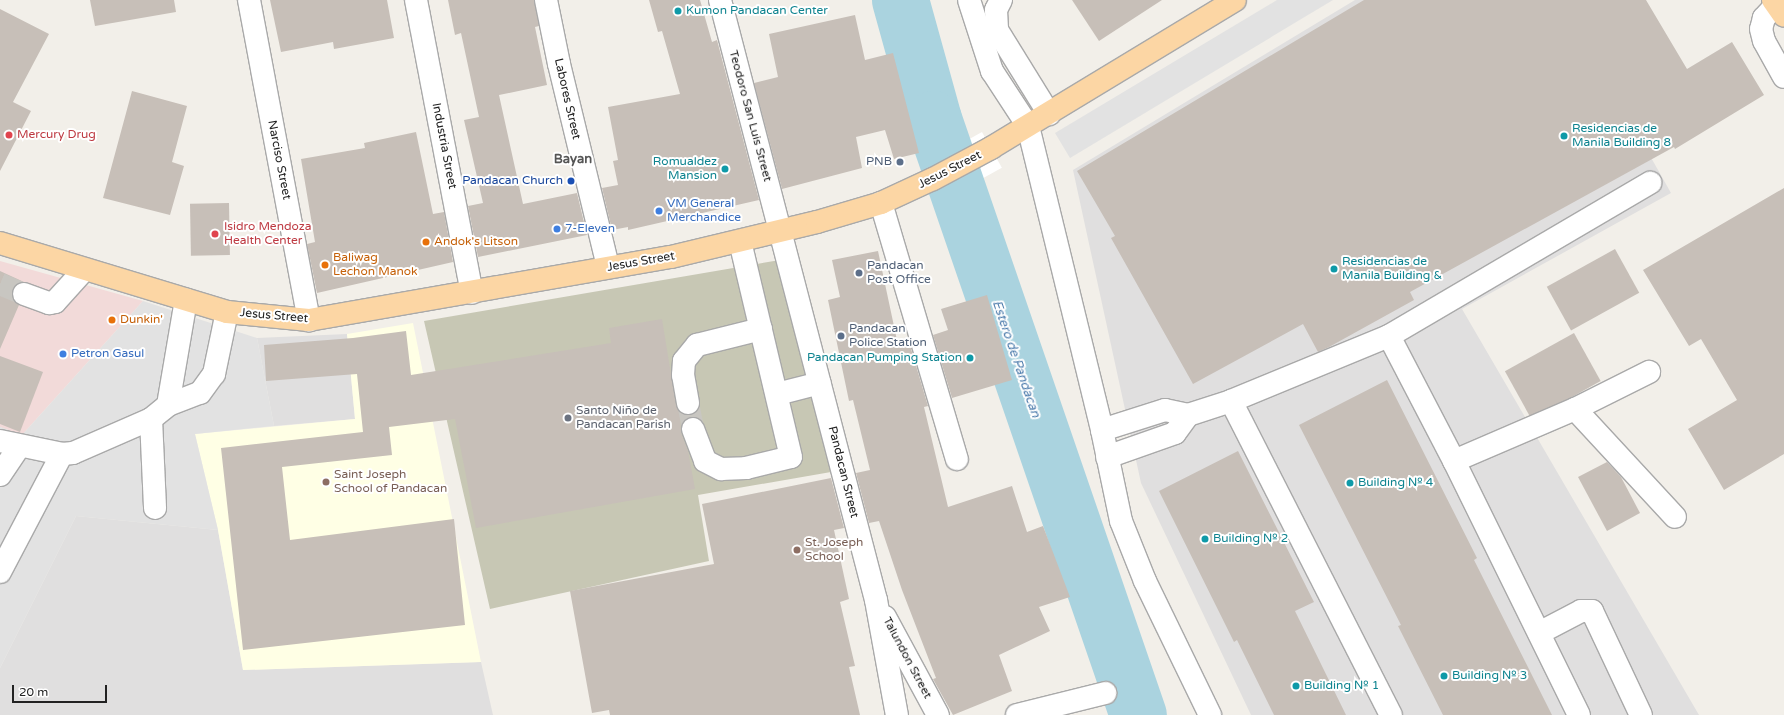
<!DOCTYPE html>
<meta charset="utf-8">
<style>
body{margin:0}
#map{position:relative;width:1784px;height:715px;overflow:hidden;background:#f2efe9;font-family:"Varela Round",sans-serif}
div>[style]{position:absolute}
.residential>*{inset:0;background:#e0dfdf}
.commercial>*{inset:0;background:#f2dad9}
.education>*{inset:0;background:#ffffe5}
.construction>*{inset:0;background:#c7c7b4}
.parking>*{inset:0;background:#e2e2e2}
.pier>*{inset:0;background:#fff;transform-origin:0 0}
.river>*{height:57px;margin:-28.5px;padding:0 28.5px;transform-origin:28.5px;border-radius:28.5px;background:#aad3df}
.building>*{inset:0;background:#c7bfb8;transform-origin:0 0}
.minor-tunnel>*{height:22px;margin-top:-11px;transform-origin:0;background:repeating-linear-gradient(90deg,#c8c6c1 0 22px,transparent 0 33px)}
.roads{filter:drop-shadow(1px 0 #a9a9a9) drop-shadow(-1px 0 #a9a9a9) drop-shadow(0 1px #a9a9a9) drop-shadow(0 -1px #a9a9a9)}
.minor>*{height:22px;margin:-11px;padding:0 11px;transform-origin:11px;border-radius:11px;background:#fff}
.major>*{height:22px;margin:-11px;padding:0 11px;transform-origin:11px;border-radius:11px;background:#fcd6a4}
.dots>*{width:11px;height:11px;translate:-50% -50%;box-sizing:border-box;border:2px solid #fff;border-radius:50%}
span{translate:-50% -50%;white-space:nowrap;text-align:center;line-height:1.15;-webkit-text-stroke:4px #fff;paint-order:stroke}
.culture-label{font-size:12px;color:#0d838f}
.left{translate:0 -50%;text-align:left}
.right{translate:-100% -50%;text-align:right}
.street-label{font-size:12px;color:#222}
.health-label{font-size:12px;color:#be3a42}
.service-label{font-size:12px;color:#4e5e75}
.transit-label{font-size:12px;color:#164399}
.shop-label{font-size:12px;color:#366cbe}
.food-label{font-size:12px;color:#c56008}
.worship-label{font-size:12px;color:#5b616d}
.education-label{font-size:12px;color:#785e54}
.neighbourhood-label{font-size:13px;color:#555;font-weight:700}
.water-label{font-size:13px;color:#4a7aab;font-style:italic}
.scale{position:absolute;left:12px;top:685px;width:95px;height:18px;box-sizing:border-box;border:2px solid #222;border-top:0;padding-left:5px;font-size:12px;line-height:14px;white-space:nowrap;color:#222;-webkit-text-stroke:3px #fff;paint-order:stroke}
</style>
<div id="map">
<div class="residential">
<div style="clip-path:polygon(1355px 0,1562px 0,1671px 193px,1462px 309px,1699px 715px,1251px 715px,1141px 483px,1073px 170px)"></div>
<div style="clip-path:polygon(347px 334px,355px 419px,274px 426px,257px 338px)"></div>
<div style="clip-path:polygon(76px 516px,218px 530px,243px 670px,481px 662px,493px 715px,0 715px,0 668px)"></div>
</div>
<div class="commercial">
<div style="clip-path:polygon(0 261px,143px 301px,22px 435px,0 427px)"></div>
</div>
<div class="education">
<div style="clip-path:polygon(413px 323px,481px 662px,243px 670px,218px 530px,195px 434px,355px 419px,347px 334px)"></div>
</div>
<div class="construction">
<div style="clip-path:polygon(780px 260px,831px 472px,698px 495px,709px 561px,490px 609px,424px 321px)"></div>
</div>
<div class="parking">
<div style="clip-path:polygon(1277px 0,1333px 0,1070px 158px,1055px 133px)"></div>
<div style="clip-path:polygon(143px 301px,257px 338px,274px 426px,195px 434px,218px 530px,76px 516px,0 668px,0 427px,22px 435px)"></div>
</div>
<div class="pier">
<div style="left:982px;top:132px;width:41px;height:65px;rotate:61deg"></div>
</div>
<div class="river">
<div style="left:900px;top:0;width:123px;rotate:74.5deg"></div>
<div style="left:933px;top:119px;width:630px;rotate:71.02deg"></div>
</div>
<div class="building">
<div style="clip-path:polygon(90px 0,174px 0,176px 12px,95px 26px)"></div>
<div style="clip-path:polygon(270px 0,387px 0,394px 38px,334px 49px,333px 42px,281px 52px)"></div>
<div style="clip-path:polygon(448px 0,534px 0,539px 26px,535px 27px,547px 85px,499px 95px,523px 204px,577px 193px,587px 235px,478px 257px,468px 206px,483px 203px,464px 120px,479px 117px,461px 33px,455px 35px)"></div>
<div style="clip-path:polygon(649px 0,700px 0,712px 42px,717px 40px,759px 200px,628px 230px,628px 227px,612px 230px,602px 188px,618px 185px,613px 161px,618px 160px,608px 107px,680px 94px,662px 31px,658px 32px)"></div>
<div style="clip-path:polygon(1072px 0,1162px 0,1099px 41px)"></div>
<div style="clip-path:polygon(1364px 0,1646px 0,1687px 69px,1732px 42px,1764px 95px,1675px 149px,1674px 147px,1410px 292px,1414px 300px,1329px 347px,1318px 352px,1303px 324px,1193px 384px,1111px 238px,1115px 236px,1077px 171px)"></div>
<div style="clip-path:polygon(0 9px,49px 34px,13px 102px,31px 111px,0 171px)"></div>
<div style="clip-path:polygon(855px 15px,865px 60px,893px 53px,919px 153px,894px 159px,885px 130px,856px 137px,862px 168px,782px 189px,754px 83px,778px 77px,769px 34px)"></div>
<div style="clip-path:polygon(132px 91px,187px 106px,172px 162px,184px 166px,170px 215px,103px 198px)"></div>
<div style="clip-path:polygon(416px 132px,433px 214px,444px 212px,453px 262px,317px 293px,307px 244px,315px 242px,301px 159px,365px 148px,364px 143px)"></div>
<div style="clip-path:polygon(1784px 188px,1784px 454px,1724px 490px,1688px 429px,1737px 400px,1701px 339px,1689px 346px,1643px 270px)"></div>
<div style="left:229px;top:203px;width:52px;height:39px;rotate:89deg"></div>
<div style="left:1615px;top:249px;width:50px;height:78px;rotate:61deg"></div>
<div style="clip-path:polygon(878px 251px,898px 345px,909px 342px,928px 406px,924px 407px,948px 507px,1012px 486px,1027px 532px,1043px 526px,1070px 597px,1039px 607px,1050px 631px,999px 655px,1012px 691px,953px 715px,933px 679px,936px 678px,902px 590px,879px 521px,869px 523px,856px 473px,870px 470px,853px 400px,849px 401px,828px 300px,840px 297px,832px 260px)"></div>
<div style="clip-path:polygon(0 271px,24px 282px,16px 284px,12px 290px,12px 297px,19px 305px,0 349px)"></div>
<div style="clip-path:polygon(987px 295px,1012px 380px,952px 398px,933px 335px,948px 330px,941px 309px)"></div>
<div style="clip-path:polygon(662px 319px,676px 405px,680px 412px,681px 433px,688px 451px,695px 489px,476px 528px,455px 419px,389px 427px,392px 455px,282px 467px,290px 540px,454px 519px,465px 625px,243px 650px,221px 448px,363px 432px,357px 374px,266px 381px,264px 345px,353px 338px,406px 331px,411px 375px,611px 343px,609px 328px)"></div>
<div style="left:1574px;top:333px;width:55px;height:79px;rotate:61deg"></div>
<div style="clip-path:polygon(0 356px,43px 372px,20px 432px,0 424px)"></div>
<div style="clip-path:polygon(1387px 380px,1477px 558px,1474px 560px,1552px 715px,1443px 715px,1398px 626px,1401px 625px,1299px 425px)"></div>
<div style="clip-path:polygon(1238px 451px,1314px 602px,1295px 611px,1346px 715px,1274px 715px,1237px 640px,1234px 642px,1159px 491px)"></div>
<div style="clip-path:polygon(1607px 462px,1621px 477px,1640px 513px,1607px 531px,1578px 477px)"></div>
<div style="clip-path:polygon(831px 478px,844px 528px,834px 530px,849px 599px,840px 602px,855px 666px,849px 667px,860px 715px,610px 715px,609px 710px,592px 713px,570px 591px,714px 564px,702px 504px)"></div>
</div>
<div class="minor-tunnel">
<div style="left:0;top:284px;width:26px;rotate:23deg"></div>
<div style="left:688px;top:403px;width:26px;rotate:79deg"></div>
</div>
<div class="roads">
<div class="minor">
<div style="left:249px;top:0;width:326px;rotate:79.4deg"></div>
<div style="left:416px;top:0;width:298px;rotate:79.2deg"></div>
<div style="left:546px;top:0;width:65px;rotate:78.5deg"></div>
<div style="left:559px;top:64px;width:209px;rotate:76.4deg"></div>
<div style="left:720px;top:0;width:620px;rotate:75.43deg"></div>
<div style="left:876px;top:600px;width:117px;rotate:79.7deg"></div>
<div style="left:969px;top:0;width:75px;rotate:72.1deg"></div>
<div style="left:992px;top:71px;width:66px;rotate:56.8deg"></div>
<div style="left:1028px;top:126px;width:313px;rotate:76.3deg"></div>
<div style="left:1102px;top:430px;width:93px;rotate:78.2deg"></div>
<div style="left:1121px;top:521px;width:65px;rotate:68.2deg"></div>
<div style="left:1145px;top:581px;width:149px;rotate:64.1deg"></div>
<div style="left:1001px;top:0;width:11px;rotate:117deg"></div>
<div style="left:996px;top:10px;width:20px;rotate:87deg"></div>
<div style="left:997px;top:30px;width:99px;rotate:58.2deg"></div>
<div style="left:1776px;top:5px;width:18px;rotate:133deg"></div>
<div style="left:1764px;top:18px;width:11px;rotate:105deg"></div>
<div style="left:1761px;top:29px;width:12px;rotate:76deg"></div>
<div style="left:1764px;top:41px;width:41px;rotate:60.9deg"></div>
<div style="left:881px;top:203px;width:267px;rotate:73.5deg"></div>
<div style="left:24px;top:294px;width:27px;rotate:20deg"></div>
<div style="left:49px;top:303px;width:6px;rotate:-9deg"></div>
<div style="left:55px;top:302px;width:43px;rotate:-47.8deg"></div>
<div style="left:1389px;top:336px;width:141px;rotate:62.5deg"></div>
<div style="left:1454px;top:461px;width:283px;rotate:63.8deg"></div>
<div style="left:777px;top:394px;width:44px;rotate:-14.3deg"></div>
<div style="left:1231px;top:401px;width:352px;rotate:63deg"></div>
<div style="left:688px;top:403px;width:28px;rotate:-100deg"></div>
<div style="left:683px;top:375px;width:14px;rotate:-86deg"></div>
<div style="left:684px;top:361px;width:21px;rotate:-51deg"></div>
<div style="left:697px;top:345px;width:66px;rotate:-14deg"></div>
<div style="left:168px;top:405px;width:107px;rotate:-80.3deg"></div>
<div style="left:1575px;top:409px;width:83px;rotate:-26.6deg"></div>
<div style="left:151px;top:419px;width:89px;rotate:87.4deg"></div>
<div style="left:693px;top:429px;width:34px;rotate:69deg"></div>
<div style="left:705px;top:461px;width:18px;rotate:27deg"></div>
<div style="left:721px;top:469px;width:25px;rotate:-2deg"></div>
<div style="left:746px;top:468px;width:46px;rotate:-13.7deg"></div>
<div style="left:791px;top:457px;width:222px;rotate:-103.3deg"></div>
<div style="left:1102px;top:430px;width:66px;rotate:-17.6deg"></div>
<div style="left:1165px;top:410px;width:24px;rotate:12deg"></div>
<div style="left:1188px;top:415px;width:45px;rotate:-18deg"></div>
<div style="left:1231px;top:401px;width:171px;rotate:-22.4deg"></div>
<div style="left:1389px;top:336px;width:303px;rotate:-30.4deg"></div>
<div style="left:0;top:441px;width:63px;rotate:11.8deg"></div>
<div style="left:62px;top:454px;width:11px;rotate:-5deg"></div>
<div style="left:73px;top:453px;width:85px;rotate:-23.6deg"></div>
<div style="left:151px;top:419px;width:22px;rotate:-39deg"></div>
<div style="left:168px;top:405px;width:34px;rotate:-21deg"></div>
<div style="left:200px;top:393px;width:24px;rotate:-54deg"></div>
<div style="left:214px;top:374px;width:63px;rotate:-78.2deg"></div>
<div style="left:1107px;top:457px;width:72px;rotate:-19.4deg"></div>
<div style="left:1175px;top:433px;width:22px;rotate:-54deg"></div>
<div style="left:1454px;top:461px;width:132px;rotate:-23.3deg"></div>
<div style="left:1575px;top:409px;width:147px;rotate:47.2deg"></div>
<div style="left:0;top:475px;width:34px;rotate:-56deg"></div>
<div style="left:0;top:572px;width:133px;rotate:-62.3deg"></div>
<div style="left:885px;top:617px;width:111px;rotate:61.6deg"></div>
<div style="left:1539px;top:633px;width:47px;rotate:-27.6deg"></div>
<div style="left:1581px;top:611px;width:11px"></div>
<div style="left:1592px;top:611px;width:115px;rotate:64.8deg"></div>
<div style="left:1017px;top:715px;width:91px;rotate:-14deg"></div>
</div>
<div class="major">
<div style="left:1773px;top:0;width:19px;rotate:55deg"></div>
<div style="left:0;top:243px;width:237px;rotate:16.9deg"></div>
<div style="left:227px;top:312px;width:82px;rotate:5.6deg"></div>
<div style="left:309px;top:320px;width:367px;rotate:-9.9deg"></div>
<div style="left:671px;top:257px;width:150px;rotate:-13.5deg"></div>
<div style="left:817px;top:222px;width:67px;rotate:-16.5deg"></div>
<div style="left:881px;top:203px;width:57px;rotate:-24.8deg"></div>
<div style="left:933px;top:179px;width:66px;rotate:-28.1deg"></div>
<div style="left:991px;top:148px;width:285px;rotate:-31.2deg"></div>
</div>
</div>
<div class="dots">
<div style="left:678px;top:11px;background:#0f9aa8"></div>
<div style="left:9px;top:135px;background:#e0444e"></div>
<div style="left:1564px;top:136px;background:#0f9aa8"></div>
<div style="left:900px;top:162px;background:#5c6f8a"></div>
<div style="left:725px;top:169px;background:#0f9aa8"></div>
<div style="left:571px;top:181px;background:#1a4fb4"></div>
<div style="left:659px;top:211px;background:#3f7fe0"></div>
<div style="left:557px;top:229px;background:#3f7fe0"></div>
<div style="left:215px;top:234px;background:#e0444e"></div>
<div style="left:426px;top:242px;background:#e8710a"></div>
<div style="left:325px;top:265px;background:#e8710a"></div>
<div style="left:1334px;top:269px;background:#0f9aa8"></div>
<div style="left:859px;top:273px;background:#5c6f8a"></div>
<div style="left:112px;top:320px;background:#e8710a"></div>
<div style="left:841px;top:336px;background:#5c6f8a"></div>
<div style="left:63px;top:354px;background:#3f7fe0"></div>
<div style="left:970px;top:358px;background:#0f9aa8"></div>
<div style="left:568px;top:418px;background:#6b7280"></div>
<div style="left:326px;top:482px;background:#8d6e63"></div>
<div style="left:1350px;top:483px;background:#0f9aa8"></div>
<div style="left:1205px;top:539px;background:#0f9aa8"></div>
<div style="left:797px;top:550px;background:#8d6e63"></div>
<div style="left:1444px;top:676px;background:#0f9aa8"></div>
<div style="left:1296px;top:686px;background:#0f9aa8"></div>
</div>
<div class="culture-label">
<span class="left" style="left:686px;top:11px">Kumon Pandacan Center</span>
<span class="left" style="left:1572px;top:136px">Residencias de<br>Manila Building 8</span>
<span class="right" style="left:717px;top:169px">Romualdez<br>Mansion</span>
<span class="left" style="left:1342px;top:269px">Residencias de<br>Manila Building &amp;</span>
<span class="right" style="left:962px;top:358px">Pandacan Pumping Station</span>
<span class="left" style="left:1358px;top:483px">Building № 4</span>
<span class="left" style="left:1213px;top:539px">Building № 2</span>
<span class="left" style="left:1452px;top:676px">Building № 3</span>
<span class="left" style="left:1304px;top:686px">Building № 1</span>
</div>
<div class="street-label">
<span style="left:567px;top:99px;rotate:77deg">Labores Street</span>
<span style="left:750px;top:116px;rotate:75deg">Teodoro San Luis Street</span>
<span style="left:444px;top:146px;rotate:79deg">Industria Street</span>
<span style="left:279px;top:160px;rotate:79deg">Narciso Street</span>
<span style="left:950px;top:170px;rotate:-27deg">Jesus Street</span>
<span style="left:641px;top:262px;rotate:-10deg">Jesus Street</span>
<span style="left:274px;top:316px;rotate:5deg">Jesus Street</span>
<span style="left:843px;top:472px;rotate:76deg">Pandacan Street</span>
<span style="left:907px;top:658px;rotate:62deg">Talundon Street</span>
</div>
<div class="health-label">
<span class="left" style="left:17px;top:135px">Mercury Drug</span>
<span class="left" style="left:224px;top:234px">Isidro Mendoza<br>Health Center</span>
</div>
<div class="service-label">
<span class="right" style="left:892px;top:162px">PNB</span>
<span class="left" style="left:867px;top:273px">Pandacan<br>Post Office</span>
<span class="left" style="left:849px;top:336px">Pandacan<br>Police Station</span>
</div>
<div class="transit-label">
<span class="right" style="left:563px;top:181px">Pandacan Church</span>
</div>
<div class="shop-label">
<span class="left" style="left:667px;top:211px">VM General<br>Merchandice</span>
<span class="left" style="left:565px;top:229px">7-Eleven</span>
<span class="left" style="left:71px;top:354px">Petron Gasul</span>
</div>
<div class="food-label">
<span class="left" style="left:434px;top:242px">Andok's Litson</span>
<span class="left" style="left:333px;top:265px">Baliwag<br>Lechon Manok</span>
<span class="left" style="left:120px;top:320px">Dunkin'</span>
</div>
<div class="worship-label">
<span class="left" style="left:576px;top:418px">Santo Niño de<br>Pandacan Parish</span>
</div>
<div class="education-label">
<span class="left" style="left:334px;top:482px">Saint Joseph<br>School of Pandacan</span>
<span class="left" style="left:805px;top:550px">St. Joseph<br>School</span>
</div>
<div class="neighbourhood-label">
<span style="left:573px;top:159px">Bayan</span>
</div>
<div class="water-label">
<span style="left:1016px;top:359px;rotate:71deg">Estero de Pandacan</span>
</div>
<div class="scale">20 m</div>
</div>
